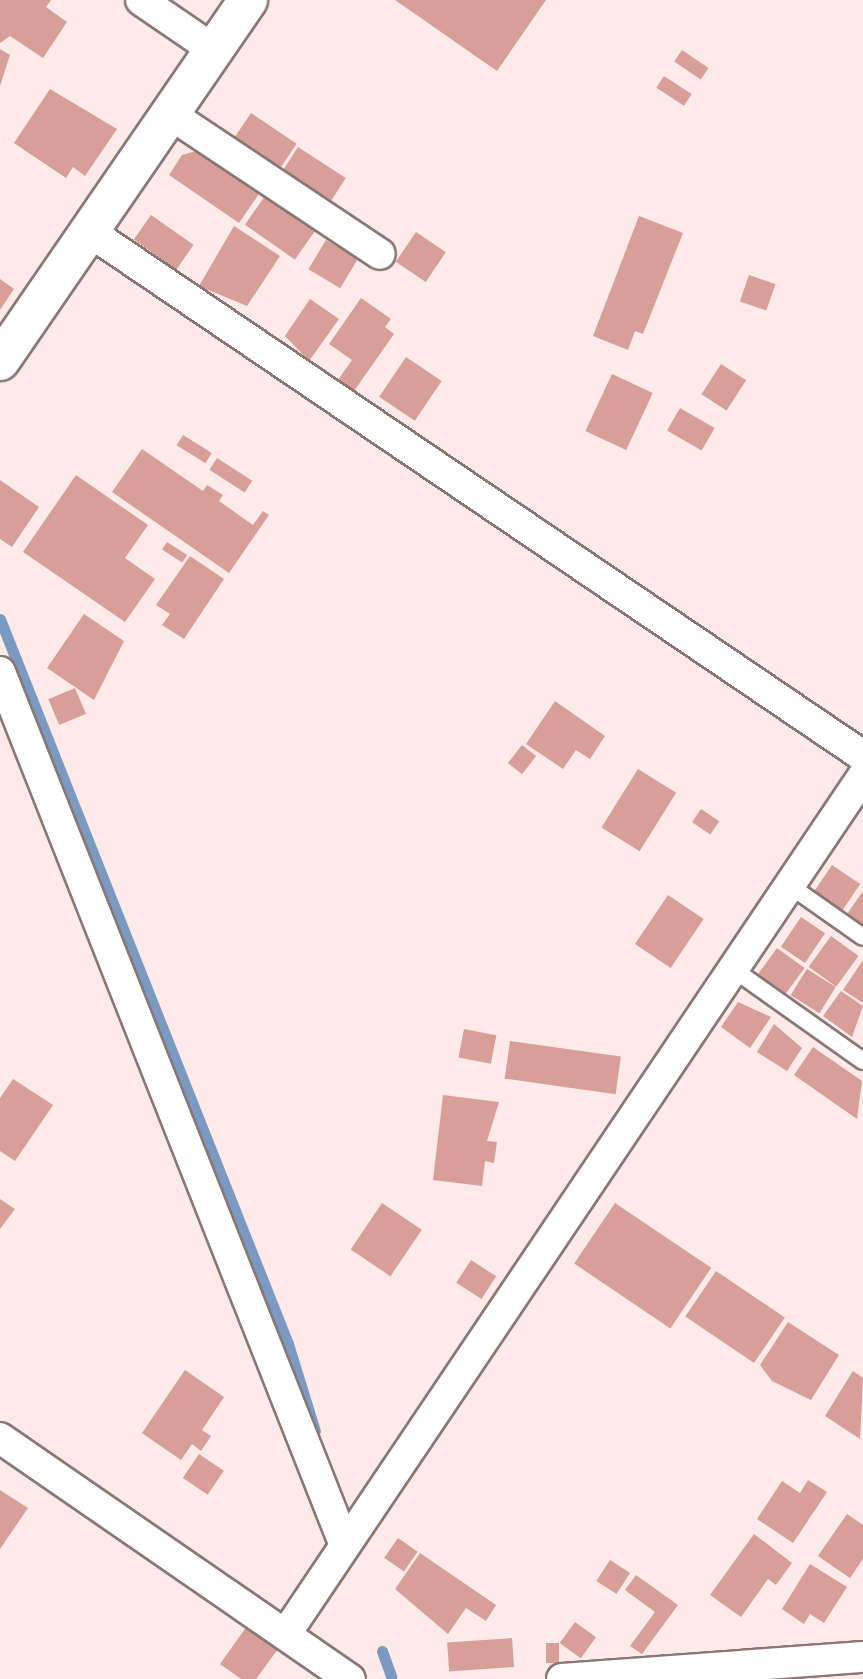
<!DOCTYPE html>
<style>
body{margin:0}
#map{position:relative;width:863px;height:1679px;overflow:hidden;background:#feeae8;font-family:Ubuntu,sans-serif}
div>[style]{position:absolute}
.stream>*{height:11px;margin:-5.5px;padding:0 5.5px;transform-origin:5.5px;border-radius:5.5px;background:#7a9ac2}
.building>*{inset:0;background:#d89f98;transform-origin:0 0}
.roads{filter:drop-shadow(2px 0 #887775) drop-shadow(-2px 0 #887775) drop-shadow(0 2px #887775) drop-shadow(0 -2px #887775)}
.service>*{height:16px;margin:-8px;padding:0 8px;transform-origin:8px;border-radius:8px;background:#fff}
.minor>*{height:30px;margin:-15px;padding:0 15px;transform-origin:15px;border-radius:15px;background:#fff}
.tertiary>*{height:38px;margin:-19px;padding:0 19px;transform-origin:19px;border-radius:19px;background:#fff}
span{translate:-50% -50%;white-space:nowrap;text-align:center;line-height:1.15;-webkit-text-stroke:6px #fff;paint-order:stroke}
</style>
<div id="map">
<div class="stream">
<div style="left:0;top:619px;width:780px;rotate:68.33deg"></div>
<div style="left:288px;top:1344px;width:91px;rotate:72.8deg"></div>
<div style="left:382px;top:1651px;width:27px;rotate:70deg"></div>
</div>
<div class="building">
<div style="clip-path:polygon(0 0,51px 0,46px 7px,67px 22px,43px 58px,10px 36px,0 43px)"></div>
<div style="clip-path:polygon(395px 0,546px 0,497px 71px)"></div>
<div style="clip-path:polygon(0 49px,10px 55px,0 86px)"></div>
<div style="left:682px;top:50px;width:32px;height:14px;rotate:34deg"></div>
<div style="left:664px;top:76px;width:33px;height:14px;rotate:33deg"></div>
<div style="clip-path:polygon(50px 89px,117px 129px,85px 176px,73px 167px,66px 178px,14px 143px)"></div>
<div style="left:251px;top:113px;width:55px;height:35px;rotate:34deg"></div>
<div style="left:298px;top:147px;width:57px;height:30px;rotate:33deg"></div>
<div style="clip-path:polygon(196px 151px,259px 194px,239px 223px,169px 175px,182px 155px)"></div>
<div style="left:265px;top:196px;width:61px;height:35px;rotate:35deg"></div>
<div style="left:151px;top:215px;width:52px;height:30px;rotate:35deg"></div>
<div style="clip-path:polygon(639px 216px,683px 233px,643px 334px,635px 331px,628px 350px,593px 336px)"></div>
<div style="clip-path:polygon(234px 226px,280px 256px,247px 306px,199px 286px)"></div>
<div style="left:416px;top:232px;width:36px;height:36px;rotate:34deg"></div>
<div style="left:326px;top:240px;width:37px;height:34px;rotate:31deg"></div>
<div style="left:749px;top:275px;width:28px;height:28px;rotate:19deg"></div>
<div style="clip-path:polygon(0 279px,14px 289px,0 310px)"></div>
<div style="clip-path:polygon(361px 298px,391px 319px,385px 327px,394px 334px,354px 391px,338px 380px,352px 360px,329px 344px)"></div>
<div style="clip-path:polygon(310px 299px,339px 319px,309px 361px,285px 336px)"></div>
<div style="left:406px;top:357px;width:43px;height:48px;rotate:34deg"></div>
<div style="left:721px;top:364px;width:30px;height:36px;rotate:33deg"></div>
<div style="left:612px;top:374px;width:45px;height:63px;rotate:25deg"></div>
<div style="left:680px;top:408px;width:40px;height:26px;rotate:30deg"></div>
<div style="left:183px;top:435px;width:34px;height:12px;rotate:32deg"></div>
<div style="clip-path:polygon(142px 449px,203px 491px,207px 485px,223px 495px,219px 501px,253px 525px,263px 511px,269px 515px,229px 573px,112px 492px)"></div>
<div style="left:217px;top:458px;width:42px;height:14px;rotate:33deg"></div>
<div style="clip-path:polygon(76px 475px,148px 525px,125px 558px,155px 579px,125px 622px,23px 552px)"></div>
<div style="clip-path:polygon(0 480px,39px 507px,12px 547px,0 539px)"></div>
<div style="left:167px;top:542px;width:24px;height:9px;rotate:33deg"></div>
<div style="clip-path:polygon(190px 556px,224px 579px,184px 639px,162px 625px,170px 614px,156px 605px)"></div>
<div style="clip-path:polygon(84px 614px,124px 641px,94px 700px,47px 668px)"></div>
<div style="left:75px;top:688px;width:28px;height:29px;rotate:67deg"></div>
<div style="clip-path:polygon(555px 701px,605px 736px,590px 759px,576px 750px,563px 769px,526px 744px)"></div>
<div style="left:522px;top:745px;width:18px;height:23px;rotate:38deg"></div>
<div style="left:638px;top:769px;width:45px;height:69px;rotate:32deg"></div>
<div style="left:701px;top:809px;width:22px;height:16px;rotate:34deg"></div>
<div style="left:832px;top:865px;width:34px;height:32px;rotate:34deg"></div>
<div style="clip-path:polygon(863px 891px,863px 926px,847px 914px)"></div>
<div style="left:668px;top:895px;width:43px;height:59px;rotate:34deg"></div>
<div style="left:801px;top:917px;width:29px;height:36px;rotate:34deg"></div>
<div style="left:831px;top:936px;width:34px;height:38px;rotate:36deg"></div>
<div style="left:777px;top:948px;width:34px;height:35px;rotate:36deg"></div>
<div style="clip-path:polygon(863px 960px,863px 1003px,843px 990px)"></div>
<div style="left:807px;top:969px;width:34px;height:31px;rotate:32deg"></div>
<div style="clip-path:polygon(841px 991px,863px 1006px,852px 1037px,823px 1016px)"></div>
<div style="clip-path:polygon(738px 1002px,771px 1017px,750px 1048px,721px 1027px)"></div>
<div style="clip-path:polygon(774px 1024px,802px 1048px,787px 1071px,757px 1052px)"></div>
<div style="left:464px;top:1029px;width:33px;height:29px;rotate:11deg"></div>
<div style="left:510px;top:1041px;width:112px;height:38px;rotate:8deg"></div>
<div style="clip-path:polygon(813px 1047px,862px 1081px,857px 1119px,794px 1075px)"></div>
<div style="clip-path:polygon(13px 1079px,53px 1105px,15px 1161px,0 1151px,0 1098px)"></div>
<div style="clip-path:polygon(443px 1095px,499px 1102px,487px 1141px,497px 1142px,494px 1163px,485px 1161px,482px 1186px,433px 1180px)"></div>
<div style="clip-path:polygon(0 1199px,15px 1209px,0 1229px)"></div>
<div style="left:382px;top:1203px;width:48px;height:56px;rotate:34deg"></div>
<div style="left:615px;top:1203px;width:116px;height:73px;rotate:34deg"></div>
<div style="left:471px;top:1260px;width:30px;height:27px;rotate:33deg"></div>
<div style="left:716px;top:1271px;width:83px;height:55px;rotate:34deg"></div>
<div style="clip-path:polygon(788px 1322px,839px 1355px,811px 1400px,772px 1381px,760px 1365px)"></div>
<div style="clip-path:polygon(185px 1370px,224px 1397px,202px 1430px,211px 1436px,201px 1451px,192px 1444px,181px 1460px,142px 1433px)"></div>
<div style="clip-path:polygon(853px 1371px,863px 1378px,860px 1439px,825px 1416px)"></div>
<div style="left:199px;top:1454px;width:30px;height:29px;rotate:34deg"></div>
<div style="clip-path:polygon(808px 1480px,827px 1492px,793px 1543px,757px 1519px,782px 1481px,800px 1493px)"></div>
<div style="clip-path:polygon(0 1490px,28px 1508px,0 1549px)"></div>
<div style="clip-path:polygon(847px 1514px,863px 1525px,863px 1559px,850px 1578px,818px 1556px)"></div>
<div style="clip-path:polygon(754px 1534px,792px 1563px,776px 1585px,768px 1579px,741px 1617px,710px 1595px)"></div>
<div style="left:398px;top:1538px;width:24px;height:24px;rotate:35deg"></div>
<div style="clip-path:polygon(420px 1553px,496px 1605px,486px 1621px,466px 1608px,448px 1634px,395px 1589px)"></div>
<div style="left:610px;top:1560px;width:24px;height:25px;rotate:33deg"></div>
<div style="clip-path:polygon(810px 1564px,847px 1587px,824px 1623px,810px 1614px,804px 1624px,782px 1609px)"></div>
<div style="clip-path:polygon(636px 1575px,678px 1605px,642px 1654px,630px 1646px,655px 1612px,625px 1590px)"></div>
<div style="left:575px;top:1622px;width:26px;height:26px;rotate:36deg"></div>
<div style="clip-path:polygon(247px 1626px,278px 1649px,256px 1679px,241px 1679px,220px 1664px)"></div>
<div style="left:512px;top:1638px;width:29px;height:65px;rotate:86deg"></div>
<div style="left:559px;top:1643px;width:20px;height:13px;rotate:90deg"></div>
</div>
<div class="roads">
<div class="service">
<div style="left:789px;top:885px;width:90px;rotate:35.1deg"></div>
<div style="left:733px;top:969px;width:159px;rotate:35.3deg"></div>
</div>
<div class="minor">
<div style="left:141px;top:0;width:88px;rotate:34.4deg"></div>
<div style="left:170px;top:114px;width:252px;rotate:33.7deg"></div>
<div style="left:90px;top:232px;width:934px;rotate:34.13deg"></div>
<div style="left:0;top:672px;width:936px;rotate:68.45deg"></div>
<div style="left:0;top:1438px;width:425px;rotate:34.6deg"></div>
<div style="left:287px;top:1632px;width:1032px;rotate:-56.06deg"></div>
<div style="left:562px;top:1679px;width:302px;rotate:-4.2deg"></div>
</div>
<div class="tertiary">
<div style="left:0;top:361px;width:438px;rotate:-55.5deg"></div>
</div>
</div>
</div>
